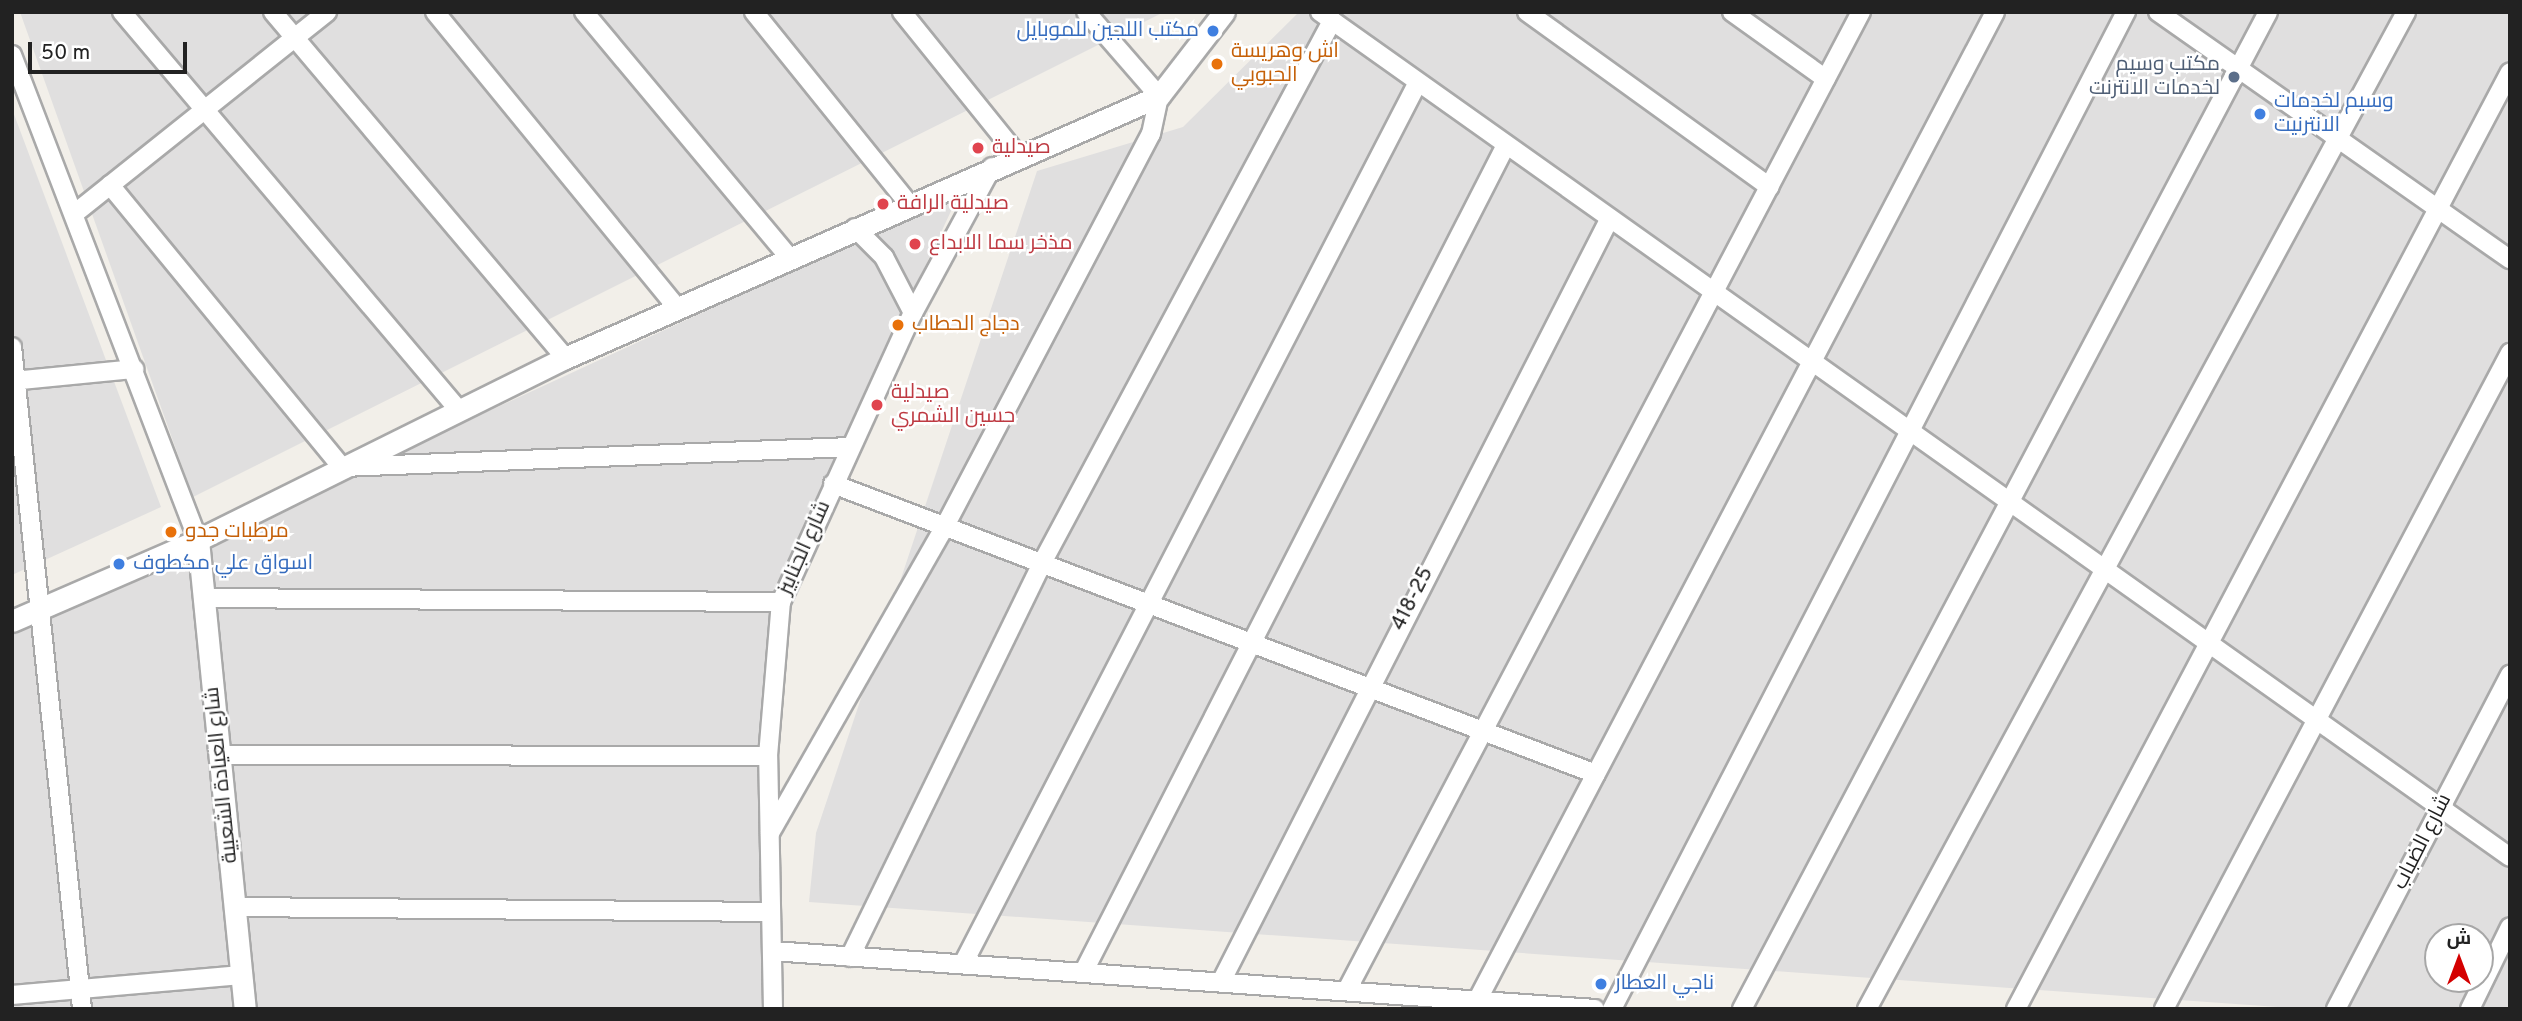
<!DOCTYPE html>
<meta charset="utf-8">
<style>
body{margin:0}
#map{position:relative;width:2522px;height:1021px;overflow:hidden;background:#f2efe9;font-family:Overpass,Cairo,sans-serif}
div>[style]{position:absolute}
.residential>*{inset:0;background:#e0dfdf}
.roads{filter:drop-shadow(2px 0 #a9a9a9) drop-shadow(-2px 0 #a9a9a9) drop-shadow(0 2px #a9a9a9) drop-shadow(0 -2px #a9a9a9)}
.minor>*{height:18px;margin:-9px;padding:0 9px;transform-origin:9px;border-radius:9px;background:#fff}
.tertiary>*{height:21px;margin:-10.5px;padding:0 10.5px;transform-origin:10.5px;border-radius:10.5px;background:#fff}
.dots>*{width:19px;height:19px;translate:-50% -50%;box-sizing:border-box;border:4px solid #fff;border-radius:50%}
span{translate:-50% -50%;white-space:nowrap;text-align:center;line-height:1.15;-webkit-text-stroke:5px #fff;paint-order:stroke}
.shop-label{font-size:21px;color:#366cbe}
.right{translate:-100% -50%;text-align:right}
.left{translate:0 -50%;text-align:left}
.food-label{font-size:21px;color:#c56008}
.service-label{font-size:21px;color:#4e5e75}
.health-label{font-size:21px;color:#be3a42}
.street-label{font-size:21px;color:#222}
.frame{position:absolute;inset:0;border:14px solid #222;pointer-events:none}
.north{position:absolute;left:2424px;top:923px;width:70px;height:70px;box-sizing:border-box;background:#fff;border:2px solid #a7a7a7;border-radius:50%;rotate:0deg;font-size:19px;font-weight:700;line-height:28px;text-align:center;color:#222}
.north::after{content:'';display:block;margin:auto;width:24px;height:32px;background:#d40000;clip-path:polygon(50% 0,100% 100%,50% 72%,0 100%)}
.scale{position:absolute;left:28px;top:42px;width:159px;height:32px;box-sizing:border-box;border:4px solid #222;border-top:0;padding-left:9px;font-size:21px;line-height:24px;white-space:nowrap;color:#222;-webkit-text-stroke:5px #fff;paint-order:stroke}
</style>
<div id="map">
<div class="residential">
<div style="clip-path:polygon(20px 12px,1164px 12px,193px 497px)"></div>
<div style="clip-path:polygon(evenodd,1299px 12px,2510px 12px,2510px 1009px,2304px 1009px,809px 902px,816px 833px,1037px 171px,1183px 127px,1299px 12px,2438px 937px,2480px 937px,2480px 979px,2438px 979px,2438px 937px)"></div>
<div style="clip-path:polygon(12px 109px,161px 507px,12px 575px)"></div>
<div style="clip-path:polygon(959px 194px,775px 587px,775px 1009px,251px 1009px,205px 542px)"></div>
<div style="clip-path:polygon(205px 533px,245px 1009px,12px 1009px,12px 608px)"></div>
</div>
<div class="roads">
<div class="minor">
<div style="left:122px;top:12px;width:519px;rotate:49.77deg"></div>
<div style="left:273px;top:12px;width:453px;rotate:49.8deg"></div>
<div style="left:435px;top:12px;width:382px;rotate:50.7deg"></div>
<div style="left:584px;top:12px;width:321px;rotate:50.1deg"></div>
<div style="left:754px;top:12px;width:247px;rotate:51.1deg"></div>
<div style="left:902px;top:12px;width:186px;rotate:51.1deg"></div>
<div style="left:1320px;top:12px;width:1459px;rotate:35.38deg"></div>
<div style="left:1527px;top:12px;width:299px;rotate:35.8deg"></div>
<div style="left:1732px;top:12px;width:115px;rotate:35.5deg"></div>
<div style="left:2158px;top:12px;width:430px;rotate:35.1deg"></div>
<div style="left:12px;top:55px;width:519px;rotate:69.02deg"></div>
<div style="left:110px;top:185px;width:365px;rotate:50.6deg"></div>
<div style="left:342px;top:467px;width:508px;rotate:-2.25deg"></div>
<div style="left:74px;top:214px;width:324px;rotate:-38.6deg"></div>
<div style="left:855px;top:228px;width:41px;rotate:45deg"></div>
<div style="left:884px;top:257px;width:63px;rotate:62.6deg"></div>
<div style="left:12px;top:347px;width:666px;rotate:83.96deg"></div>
<div style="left:12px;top:381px;width:123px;rotate:-5.6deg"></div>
<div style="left:833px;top:484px;width:816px;rotate:20.81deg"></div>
<div style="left:204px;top:598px;width:577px;rotate:0.4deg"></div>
<div style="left:220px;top:755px;width:548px;rotate:0.1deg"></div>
<div style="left:770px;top:833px;width:353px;rotate:-60.3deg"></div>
<div style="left:945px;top:526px;width:443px;rotate:-62.3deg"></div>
<div style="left:1151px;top:134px;width:39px;rotate:-78deg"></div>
<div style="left:1159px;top:96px;width:111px;rotate:-131deg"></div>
<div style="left:235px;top:907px;width:536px;rotate:0.53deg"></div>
<div style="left:772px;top:951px;width:825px;rotate:4.03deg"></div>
<div style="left:850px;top:957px;width:438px;rotate:-64deg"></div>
<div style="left:1042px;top:563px;width:615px;rotate:-61.85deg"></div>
<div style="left:963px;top:964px;width:992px;rotate:-62.71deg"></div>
<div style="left:1083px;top:973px;width:930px;rotate:-62.94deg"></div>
<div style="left:1221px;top:982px;width:857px;rotate:-63.02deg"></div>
<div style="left:1347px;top:990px;width:1105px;rotate:-62.28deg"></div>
<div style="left:12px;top:995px;width:230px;rotate:-5deg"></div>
<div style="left:1478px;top:999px;width:1114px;rotate:-62.35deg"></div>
<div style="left:773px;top:1009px;width:253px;rotate:-91.1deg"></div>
<div style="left:768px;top:756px;width:155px;rotate:-85.2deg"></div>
<div style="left:781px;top:602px;width:318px;rotate:-65.5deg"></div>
<div style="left:913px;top:313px;width:166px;rotate:-61.6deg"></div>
<div style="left:1612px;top:1009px;width:1122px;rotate:-62.73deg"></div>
<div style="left:1742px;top:1009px;width:1127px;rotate:-62.18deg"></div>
<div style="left:1867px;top:1009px;width:1133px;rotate:-61.6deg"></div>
<div style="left:2016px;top:1009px;width:1059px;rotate:-62.2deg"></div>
<div style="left:2164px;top:1009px;width:742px;rotate:-62.19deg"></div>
<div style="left:2336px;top:1009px;width:377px;rotate:-62.5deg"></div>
<div style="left:2470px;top:1009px;width:91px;rotate:-64deg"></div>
</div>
<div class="tertiary">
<div style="left:198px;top:540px;width:471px;rotate:84.3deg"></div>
<div style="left:12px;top:621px;width:203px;rotate:-23.5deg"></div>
<div style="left:198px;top:540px;width:410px;rotate:-26.4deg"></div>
<div style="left:565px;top:358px;width:649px;rotate:-23.8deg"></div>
<div style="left:1159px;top:96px;width:106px;rotate:-52.3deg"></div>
</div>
</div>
<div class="dots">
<div style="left:1213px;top:31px;background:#3f7fe0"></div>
<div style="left:1217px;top:64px;background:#e8710a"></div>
<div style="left:2234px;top:77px;background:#5c6f8a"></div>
<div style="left:2260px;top:114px;background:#3f7fe0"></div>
<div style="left:978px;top:148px;background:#e0444e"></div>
<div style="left:883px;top:204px;background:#e0444e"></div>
<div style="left:915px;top:244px;background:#e0444e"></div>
<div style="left:898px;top:325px;background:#e8710a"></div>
<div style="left:877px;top:405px;background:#e0444e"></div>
<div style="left:171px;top:532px;background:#e8710a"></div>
<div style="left:119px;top:564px;background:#3f7fe0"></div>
<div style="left:1601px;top:984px;background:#3f7fe0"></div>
</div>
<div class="shop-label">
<span class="right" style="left:1199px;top:31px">مكتب اللجين للموبايل</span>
<span class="left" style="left:2274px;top:114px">وسيم لخدمات<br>الانترنيت</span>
<span class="left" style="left:133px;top:564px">اسواق علي مكطوف</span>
<span class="left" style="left:1615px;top:984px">ناجي العطار</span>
</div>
<div class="food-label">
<span class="left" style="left:1231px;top:64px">اش وهريسة<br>الحبوبي</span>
<span class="left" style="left:912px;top:325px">دجاج الحطاب</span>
<span class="left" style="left:185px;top:532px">مرطبات جدو</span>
</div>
<div class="service-label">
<span class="right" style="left:2220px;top:77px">مكتب وسيم<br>لخدمات الانترنت</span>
</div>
<div class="health-label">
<span class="left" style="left:992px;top:148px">صيدلية</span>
<span class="left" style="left:897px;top:204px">صيدلية الرافة</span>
<span class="left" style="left:929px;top:244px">مذخر سما الابداع</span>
<span class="left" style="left:891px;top:405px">صيدلية<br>حسين الشمري</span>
</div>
<div class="street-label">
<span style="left:805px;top:548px;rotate:-66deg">شارع الجنابيز</span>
<span style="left:1413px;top:599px;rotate:-63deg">418-25</span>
<span style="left:222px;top:775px;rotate:-96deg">شارع العيادة الشعبية</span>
<span style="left:2423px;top:842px;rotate:-63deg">شارع الضباب</span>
</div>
<div class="frame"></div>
<div class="north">ش</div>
<div class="scale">50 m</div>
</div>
